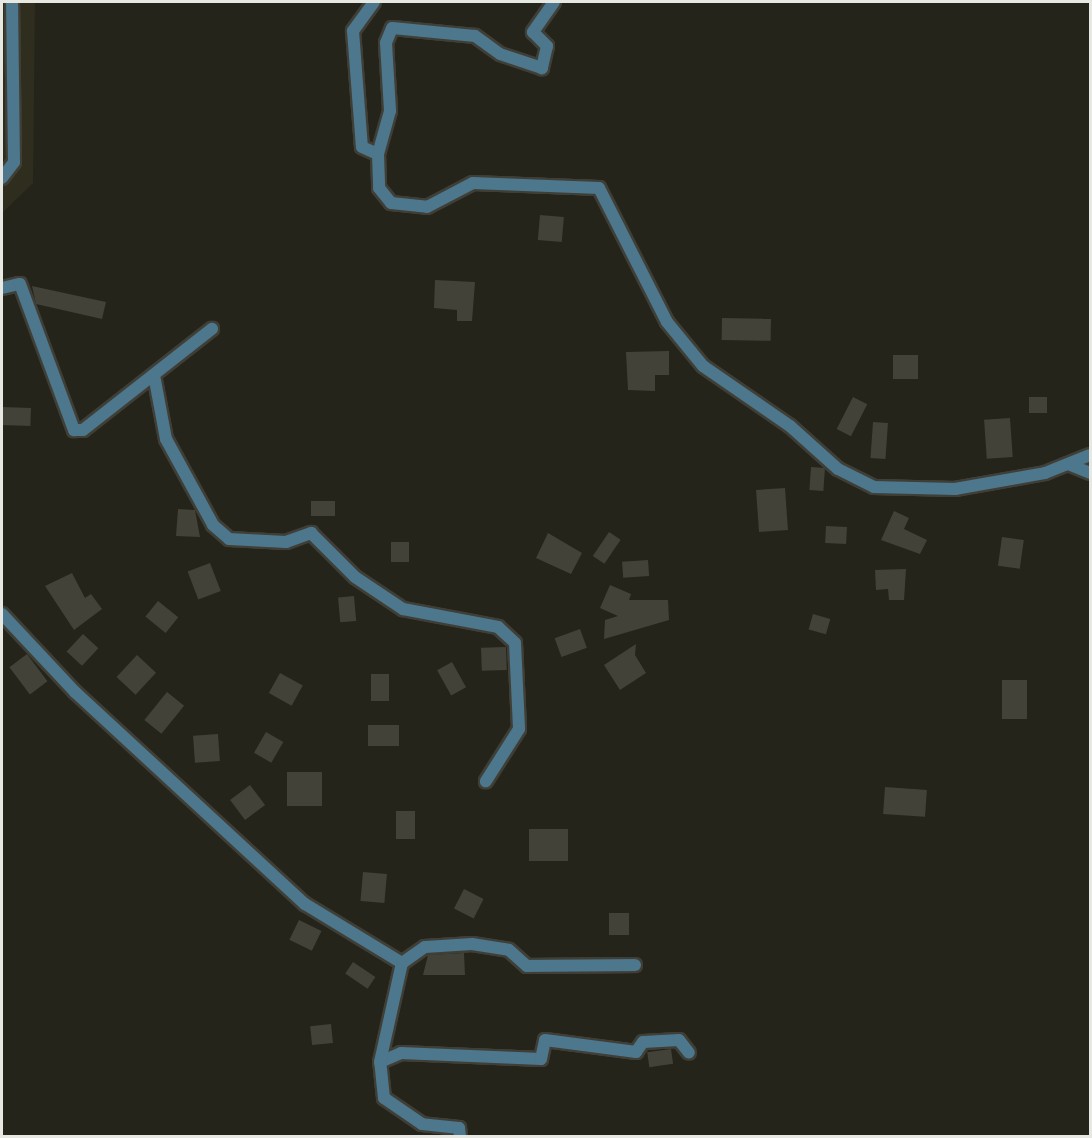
<!DOCTYPE html>
<style>
body{margin:0}
#map{position:relative;width:1092px;height:1138px;overflow:hidden;background:#24241b;font-family:"Alegreya Sans",sans-serif}
div>[style]{position:absolute}
.built>*{inset:0;background:#2e2d1e}
.building>*{inset:0;background:#424238;transform-origin:0 0}
.roads{filter:drop-shadow(2px 0 #3f3f37) drop-shadow(-2px 0 #3f3f37) drop-shadow(0 2px #3f3f37) drop-shadow(0 -2px #3f3f37)}
.street>*{height:12px;margin:-6px;padding:0 6px;transform-origin:6px;border-radius:6px;background:#4c778c}
span{translate:-50% -50%;white-space:nowrap;text-align:center;line-height:1.15;-webkit-text-stroke:4.5px #0d0d09;paint-order:stroke}
.frame{position:absolute;inset:0;border:3px solid #e7e8e1;pointer-events:none}
</style>
<div id="map">
<div class="built">
<div style="clip-path:polygon(2px 2px,35px 2px,33px 183px,2px 213px)"></div>
</div>
<div class="building">
<div style="left:540px;top:215px;width:24px;height:25px;rotate:5deg"></div>
<div style="clip-path:polygon(435px 280px,475px 282px,472px 321px,457px 321px,457px 310px,434px 308px)"></div>
<div style="clip-path:polygon(32px 286px,106px 302px,102px 319px,36px 304px)"></div>
<div style="left:722px;top:318px;width:49px;height:22px;rotate:1deg"></div>
<div style="clip-path:polygon(669px 351px,669px 375px,655px 375px,655px 391px,628px 390px,626px 352px)"></div>
<div style="left:893px;top:355px;width:25px;height:24px"></div>
<div style="left:853px;top:397px;width:16px;height:36px;rotate:27deg"></div>
<div style="left:1029px;top:397px;width:18px;height:16px"></div>
<div style="left:2px;top:407px;width:29px;height:18px;rotate:2deg"></div>
<div style="left:1010px;top:418px;width:39px;height:26px;rotate:86deg"></div>
<div style="left:873px;top:422px;width:15px;height:36px;rotate:4deg"></div>
<div style="left:811px;top:467px;width:14px;height:23px;rotate:4deg"></div>
<div style="left:785px;top:488px;width:42px;height:29px;rotate:86deg"></div>
<div style="left:335px;top:501px;width:15px;height:24px;rotate:90deg"></div>
<div style="clip-path:polygon(178px 509px,195px 510px,200px 537px,176px 536px)"></div>
<div style="clip-path:polygon(894px 511px,909px 518px,904px 529px,927px 540px,920px 554px,881px 540px)"></div>
<div style="left:826px;top:526px;width:21px;height:17px;rotate:3deg"></div>
<div style="left:609px;top:532px;width:14px;height:29px;rotate:34deg"></div>
<div style="clip-path:polygon(548px 533px,582px 553px,571px 574px,536px 558px)"></div>
<div style="left:1002px;top:537px;width:22px;height:29px;rotate:8deg"></div>
<div style="left:391px;top:542px;width:18px;height:20px"></div>
<div style="left:648px;top:560px;width:16px;height:26px;rotate:86deg"></div>
<div style="left:210px;top:563px;width:30px;height:24px;rotate:69deg"></div>
<div style="clip-path:polygon(906px 569px,904px 600px,889px 600px,888px 589px,876px 590px,875px 570px)"></div>
<div style="clip-path:polygon(72px 573px,85px 598px,91px 594px,102px 609px,74px 630px,45px 586px)"></div>
<div style="clip-path:polygon(610px 585px,631px 594px,629px 600px,668px 600px,669px 620px,604px 639px,605px 620px,618px 616px,600px 608px)"></div>
<div style="left:354px;top:596px;width:25px;height:16px;rotate:85deg"></div>
<div style="left:158px;top:601px;width:26px;height:20px;rotate:39deg"></div>
<div style="left:813px;top:614px;width:18px;height:16px;rotate:16deg"></div>
<div style="left:580px;top:629px;width:20px;height:27px;rotate:70deg"></div>
<div style="left:83px;top:634px;width:21px;height:24px;rotate:43deg"></div>
<div style="clip-path:polygon(636px 644px,635px 655px,646px 673px,620px 690px,604px 665px)"></div>
<div style="left:506px;top:647px;width:23px;height:25px;rotate:88deg"></div>
<div style="left:27px;top:654px;width:34px;height:22px;rotate:53deg"></div>
<div style="left:137px;top:655px;width:26px;height:30px;rotate:43deg"></div>
<div style="left:452px;top:662px;width:29px;height:17px;rotate:61deg"></div>
<div style="left:280px;top:673px;width:26px;height:23px;rotate:29deg"></div>
<div style="left:371px;top:674px;width:18px;height:27px"></div>
<div style="left:1002px;top:680px;width:25px;height:39px"></div>
<div style="left:167px;top:692px;width:22px;height:36px;rotate:39deg"></div>
<div style="left:368px;top:725px;width:31px;height:21px"></div>
<div style="left:266px;top:732px;width:20px;height:24px;rotate:30deg"></div>
<div style="left:218px;top:734px;width:27px;height:25px;rotate:86deg"></div>
<div style="left:287px;top:772px;width:35px;height:34px"></div>
<div style="left:250px;top:785px;width:25px;height:25px;rotate:53deg"></div>
<div style="left:885px;top:787px;width:42px;height:27px;rotate:4deg"></div>
<div style="left:396px;top:811px;width:19px;height:28px"></div>
<div style="left:529px;top:829px;width:39px;height:32px"></div>
<div style="left:363px;top:872px;width:24px;height:29px;rotate:5deg"></div>
<div style="left:464px;top:889px;width:22px;height:22px;rotate:27deg"></div>
<div style="left:609px;top:913px;width:20px;height:22px"></div>
<div style="left:299px;top:920px;width:25px;height:22px;rotate:26deg"></div>
<div style="clip-path:polygon(464px 953px,465px 975px,423px 975px,428px 955px)"></div>
<div style="left:353px;top:962px;width:27px;height:14px;rotate:34deg"></div>
<div style="left:331px;top:1024px;width:19px;height:21px;rotate:84deg"></div>
<div style="left:671px;top:1049px;width:15px;height:24px;rotate:82deg"></div>
</div>
<div class="roads">
<div class="street">
<div style="left:374px;top:2px;width:36px;rotate:126deg"></div>
<div style="left:353px;top:31px;width:116px;rotate:85.6deg"></div>
<div style="left:362px;top:147px;width:17px;rotate:24deg"></div>
<div style="left:554px;top:2px;width:37px;rotate:125deg"></div>
<div style="left:533px;top:32px;width:20px;rotate:45deg"></div>
<div style="left:547px;top:46px;width:23px;rotate:103deg"></div>
<div style="left:542px;top:68px;width:44px;rotate:-161.6deg"></div>
<div style="left:500px;top:54px;width:31px;rotate:-144deg"></div>
<div style="left:475px;top:36px;width:83px;rotate:-174.5deg"></div>
<div style="left:392px;top:28px;width:16px;rotate:112deg"></div>
<div style="left:386px;top:43px;width:68px;rotate:86.6deg"></div>
<div style="left:390px;top:111px;width:45px;rotate:105.6deg"></div>
<div style="left:378px;top:154px;width:34px;rotate:88deg"></div>
<div style="left:379px;top:188px;width:19px;rotate:51deg"></div>
<div style="left:391px;top:203px;width:36px;rotate:6deg"></div>
<div style="left:427px;top:207px;width:52px;rotate:-27.6deg"></div>
<div style="left:473px;top:183px;width:126px;rotate:2.3deg"></div>
<div style="left:599px;top:188px;width:150px;rotate:63.1deg"></div>
<div style="left:667px;top:322px;width:57px;rotate:50.7deg"></div>
<div style="left:703px;top:366px;width:106px;rotate:34.6deg"></div>
<div style="left:790px;top:426px;width:64px;rotate:41.9deg"></div>
<div style="left:838px;top:469px;width:40px;rotate:26.6deg"></div>
<div style="left:874px;top:487px;width:81px;rotate:1.4deg"></div>
<div style="left:955px;top:489px;width:91px;rotate:-10.1deg"></div>
<div style="left:1045px;top:473px;width:48px;rotate:-21.8deg"></div>
<div style="left:2px;top:178px;width:20px;rotate:-53deg"></div>
<div style="left:14px;top:162px;width:160px;rotate:-90.7deg"></div>
<div style="left:2px;top:288px;width:18px;rotate:-13deg"></div>
<div style="left:20px;top:284px;width:156px;rotate:69.7deg"></div>
<div style="left:74px;top:430px;width:9px"></div>
<div style="left:83px;top:430px;width:164px;rotate:-38.1deg"></div>
<div style="left:154px;top:375px;width:65px;rotate:79.4deg"></div>
<div style="left:166px;top:439px;width:98px;rotate:61.3deg"></div>
<div style="left:213px;top:525px;width:21px;rotate:41deg"></div>
<div style="left:229px;top:539px;width:57px;rotate:3deg"></div>
<div style="left:286px;top:542px;width:27px;rotate:-20deg"></div>
<div style="left:311px;top:533px;width:62px;rotate:45deg"></div>
<div style="left:355px;top:577px;width:58px;rotate:33.7deg"></div>
<div style="left:403px;top:609px;width:97px;rotate:10.7deg"></div>
<div style="left:498px;top:627px;width:23px;rotate:43deg"></div>
<div style="left:515px;top:643px;width:86px;rotate:87.3deg"></div>
<div style="left:519px;top:729px;width:62px;rotate:122.4deg"></div>
<div style="left:1068px;top:464px;width:24px;rotate:22deg"></div>
<div style="left:2px;top:614px;width:107px;rotate:46.9deg"></div>
<div style="left:75px;top:692px;width:313px;rotate:42.7deg"></div>
<div style="left:305px;top:904px;width:114px;rotate:31.3deg"></div>
<div style="left:380px;top:1062px;width:23px;rotate:-23deg"></div>
<div style="left:401px;top:1053px;width:140px;rotate:2.5deg"></div>
<div style="left:541px;top:1059px;width:19px;rotate:-78deg"></div>
<div style="left:545px;top:1040px;width:92px;rotate:7.5deg"></div>
<div style="left:636px;top:1052px;width:12px;rotate:-55deg"></div>
<div style="left:643px;top:1042px;width:36px;rotate:-3deg"></div>
<div style="left:679px;top:1040px;width:16px;rotate:52deg"></div>
<div style="left:460px;top:1136px;width:8px;rotate:-97deg"></div>
<div style="left:459px;top:1128px;width:37px;rotate:-174deg"></div>
<div style="left:422px;top:1124px;width:46px;rotate:-145.6deg"></div>
<div style="left:384px;top:1098px;width:36px;rotate:-96deg"></div>
<div style="left:380px;top:1062px;width:101px;rotate:-77.5deg"></div>
<div style="left:402px;top:963px;width:28px;rotate:-35deg"></div>
<div style="left:425px;top:947px;width:47px;rotate:-3.7deg"></div>
<div style="left:472px;top:944px;width:37px;rotate:9deg"></div>
<div style="left:509px;top:950px;width:24px;rotate:42deg"></div>
<div style="left:527px;top:966px;width:108px;rotate:-0.5deg"></div>
</div>
</div>
<div class="frame"></div>
</div>
